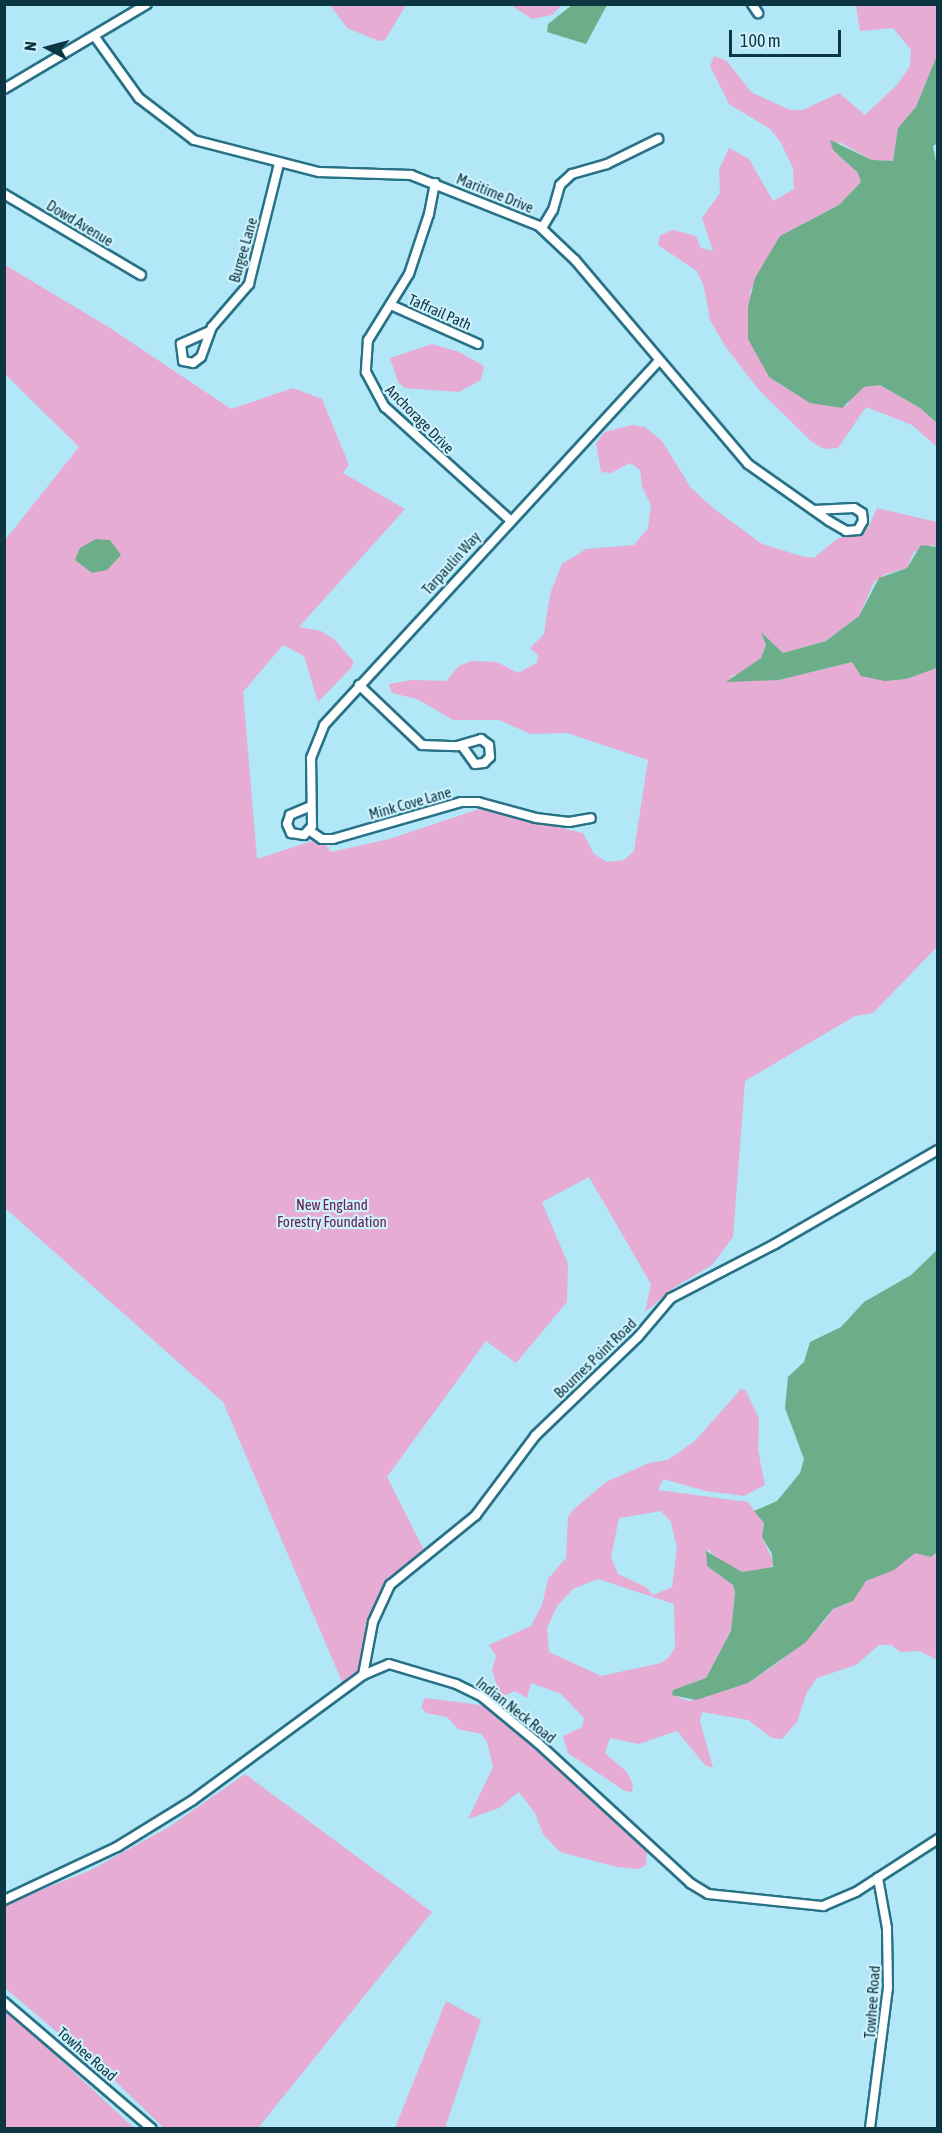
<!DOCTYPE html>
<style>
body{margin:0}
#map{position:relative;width:942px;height:2133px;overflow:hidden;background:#b2e7f8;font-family:"Asap Condensed",sans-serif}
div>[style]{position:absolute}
.green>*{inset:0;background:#e6acd3}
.water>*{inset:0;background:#6cae8a}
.roads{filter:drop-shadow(2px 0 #277286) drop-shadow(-2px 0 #277286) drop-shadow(0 2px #277286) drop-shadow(0 -2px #277286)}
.minor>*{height:8px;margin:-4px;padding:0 4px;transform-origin:4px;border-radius:4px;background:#fff}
span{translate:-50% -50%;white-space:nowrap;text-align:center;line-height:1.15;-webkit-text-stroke:4.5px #cef1fc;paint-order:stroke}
.street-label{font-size:15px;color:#0c3742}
.park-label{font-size:15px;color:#662254}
.frame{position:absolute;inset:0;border:6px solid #0c3742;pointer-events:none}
.north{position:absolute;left:18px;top:18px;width:60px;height:60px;-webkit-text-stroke:4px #cef1fc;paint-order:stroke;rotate:276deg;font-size:16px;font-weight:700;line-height:24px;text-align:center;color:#0c3742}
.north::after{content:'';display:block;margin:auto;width:21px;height:27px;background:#0c3742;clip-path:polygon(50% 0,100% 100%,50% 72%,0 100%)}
.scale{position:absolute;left:729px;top:30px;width:112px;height:27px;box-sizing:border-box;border:3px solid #0c3742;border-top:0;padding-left:8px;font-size:18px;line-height:21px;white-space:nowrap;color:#0c3742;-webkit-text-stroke:4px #cef1fc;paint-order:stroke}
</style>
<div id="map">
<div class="green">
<div style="clip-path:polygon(330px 5px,330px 4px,406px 5px,385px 40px,379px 41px,347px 28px)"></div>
<div style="clip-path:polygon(511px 5px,562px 5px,552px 15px,532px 19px)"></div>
<div style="clip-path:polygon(856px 5px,937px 5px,937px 55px,916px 107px,898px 128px,893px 161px,872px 160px,839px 142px,833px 150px,858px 173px,861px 182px,839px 205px,780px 236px,750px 292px,779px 384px,808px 400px,836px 407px,847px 405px,854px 393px,864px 387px,880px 385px,920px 408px,937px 423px,937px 447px,912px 425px,866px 407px,838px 448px,824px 449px,812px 442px,758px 389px,725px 346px,710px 320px,704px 287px,697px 271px,658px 245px,660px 235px,673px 230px,696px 236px,701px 248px,713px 251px,702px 218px,720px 193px,719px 170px,729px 148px,749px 159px,773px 201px,794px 189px,793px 168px,780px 141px,770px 129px,729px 104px,710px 66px,714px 56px,727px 61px,751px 92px,790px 110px,803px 110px,839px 93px,865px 115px,897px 85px,910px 66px,911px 50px,893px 28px,860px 31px)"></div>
<div style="clip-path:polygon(5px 265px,107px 326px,231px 409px,293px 388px,322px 399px,349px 465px,343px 473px,405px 509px,299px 627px,321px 631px,335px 640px,354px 662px,351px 668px,318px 702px,304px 656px,283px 645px,243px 692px,257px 859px,321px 838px,331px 852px,389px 839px,479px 809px,583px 833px,594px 854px,607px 862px,624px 860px,634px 851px,648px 760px,567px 733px,531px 734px,499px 720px,453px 720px,417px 699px,392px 693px,389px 684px,412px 680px,446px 681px,459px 666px,471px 661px,497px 662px,518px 673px,537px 663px,538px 655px,530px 648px,544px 634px,550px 594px,562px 564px,586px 549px,634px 545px,648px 528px,651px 505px,642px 487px,640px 470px,630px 463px,611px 473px,601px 472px,596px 443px,605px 432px,632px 425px,645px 427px,662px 441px,691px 488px,713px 508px,762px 544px,801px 556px,814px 558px,837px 539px,868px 528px,877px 508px,937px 522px,937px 547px,932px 545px,914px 552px,907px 568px,886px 574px,874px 582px,859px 616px,826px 641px,783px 653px,761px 632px,766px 645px,761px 658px,742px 673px,728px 677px,779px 680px,852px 662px,917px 673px,937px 668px,937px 947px,873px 1013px,855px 1016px,745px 1081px,733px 1237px,712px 1265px,675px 1287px,645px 1312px,651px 1284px,589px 1177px,542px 1202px,568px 1264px,567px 1302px,516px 1363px,486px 1341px,387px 1477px,427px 1556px,378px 1600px,358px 1673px,343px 1684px,223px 1402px,5px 1208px,5px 540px,79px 447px,5px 374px)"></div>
<div style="clip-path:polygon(432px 344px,459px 352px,484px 366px,481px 380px,459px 392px,405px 388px,398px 382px,390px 358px)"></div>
<div style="clip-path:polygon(evenodd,741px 1389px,746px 1391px,759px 1419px,758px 1450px,765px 1485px,744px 1496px,706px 1491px,663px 1479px,658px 1490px,748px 1502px,764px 1523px,762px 1537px,774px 1563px,769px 1569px,742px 1572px,718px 1560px,708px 1549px,707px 1566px,733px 1585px,735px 1593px,731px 1631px,706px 1678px,673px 1690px,679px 1698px,690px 1701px,748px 1683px,783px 1659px,823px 1623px,833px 1609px,850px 1603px,866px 1581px,915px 1553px,931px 1557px,937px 1552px,937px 1660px,920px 1651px,901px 1652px,891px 1645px,879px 1645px,856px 1665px,817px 1678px,807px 1692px,797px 1722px,782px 1739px,772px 1738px,748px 1720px,702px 1712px,700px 1721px,713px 1768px,705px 1765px,677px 1731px,639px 1744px,610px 1738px,605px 1753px,627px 1772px,633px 1785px,632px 1792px,625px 1791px,568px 1753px,563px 1736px,582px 1727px,584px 1718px,561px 1694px,531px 1683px,527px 1698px,514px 1691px,501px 1698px,492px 1670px,496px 1656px,489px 1645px,531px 1626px,542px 1605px,548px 1579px,566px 1558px,568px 1517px,574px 1509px,606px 1482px,649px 1463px,668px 1460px,695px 1441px,741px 1389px,661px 1511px,671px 1522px,677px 1549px,672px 1587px,653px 1595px,646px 1587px,618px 1574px,611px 1557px,619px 1518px,661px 1511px,741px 1389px,598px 1579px,674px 1604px,675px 1648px,669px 1657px,661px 1663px,601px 1676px,549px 1652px,547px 1628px,557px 1606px,573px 1589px,598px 1579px)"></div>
<div style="clip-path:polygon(425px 1698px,489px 1706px,640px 1842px,647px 1850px,646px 1865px,639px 1869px,617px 1867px,560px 1852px,543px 1834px,535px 1813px,519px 1792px,499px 1808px,468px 1819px,493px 1767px,487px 1742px,481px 1734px,458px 1729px,447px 1717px,426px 1713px,421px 1707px)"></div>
<div style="clip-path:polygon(245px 1774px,432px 1912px,258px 2128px,164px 2128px,116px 2082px,5px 1988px,5px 1904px,89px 1871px,169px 1827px)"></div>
<div style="clip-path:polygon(446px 2001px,481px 2020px,445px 2128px,395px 2128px)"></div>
<div style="clip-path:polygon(5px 2011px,34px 2035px,134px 2128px,5px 2128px)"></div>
</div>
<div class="water">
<div style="clip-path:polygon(572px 5px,607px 5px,586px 44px,547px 32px,548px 24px)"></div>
<div style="clip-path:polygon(937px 55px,938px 143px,933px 146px,937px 167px,937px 423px,920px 408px,880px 385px,864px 387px,842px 408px,810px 403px,769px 377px,748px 339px,748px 307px,755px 278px,780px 236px,839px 205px,861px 182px,858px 173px,833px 150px,830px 140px,872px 160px,893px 161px,898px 128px,916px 107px)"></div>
<div style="clip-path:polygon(96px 539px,110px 540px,121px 555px,107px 570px,92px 573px,75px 560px,80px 548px)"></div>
<div style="clip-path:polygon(921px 545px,937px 547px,937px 668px,906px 679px,885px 681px,861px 676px,852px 662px,779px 680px,726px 682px,761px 658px,766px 645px,761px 632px,783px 653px,826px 641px,859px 616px,879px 578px,907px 568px)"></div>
<div style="clip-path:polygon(937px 1250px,937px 1552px,931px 1557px,915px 1553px,894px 1570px,866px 1581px,853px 1601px,833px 1609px,806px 1642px,748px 1683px,696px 1700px,672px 1695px,673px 1690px,706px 1678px,731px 1631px,735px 1593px,733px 1585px,707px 1566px,706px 1551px,742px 1572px,773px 1567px,772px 1554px,762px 1537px,764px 1523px,754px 1511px,777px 1501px,800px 1473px,804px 1459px,785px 1408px,788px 1377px,804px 1362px,810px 1342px,841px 1327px,864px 1302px,911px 1275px)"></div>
</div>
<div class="roads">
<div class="minor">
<div style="left:752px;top:4px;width:11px;rotate:56deg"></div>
<div style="left:95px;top:37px;width:75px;rotate:54.2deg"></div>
<div style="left:139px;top:98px;width:69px;rotate:37.4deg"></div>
<div style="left:194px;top:140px;width:129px;rotate:14.4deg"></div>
<div style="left:319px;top:172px;width:92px;rotate:1.9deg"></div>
<div style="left:411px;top:175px;width:138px;rotate:21.7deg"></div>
<div style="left:539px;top:226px;width:50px;rotate:43.4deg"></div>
<div style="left:575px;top:260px;width:267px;rotate:49.7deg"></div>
<div style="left:748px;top:464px;width:99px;rotate:35.1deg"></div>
<div style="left:829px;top:521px;width:20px;rotate:30deg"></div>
<div style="left:846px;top:531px;width:12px;rotate:-5deg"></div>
<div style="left:858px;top:530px;width:10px;rotate:-61deg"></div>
<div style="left:863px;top:521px;width:8px;rotate:-97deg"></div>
<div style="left:862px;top:513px;width:9px;rotate:-148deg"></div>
<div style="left:854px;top:508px;width:40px;rotate:177.1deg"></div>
<div style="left:4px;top:89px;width:166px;rotate:-30.7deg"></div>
<div style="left:435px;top:183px;width:32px;rotate:101deg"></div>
<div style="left:429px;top:214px;width:63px;rotate:108.4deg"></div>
<div style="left:409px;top:274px;width:78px;rotate:121.8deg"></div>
<div style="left:368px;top:340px;width:32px;rotate:94deg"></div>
<div style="left:366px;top:372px;width:40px;rotate:62deg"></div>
<div style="left:385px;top:407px;width:167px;rotate:42.1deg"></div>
<div style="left:4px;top:194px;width:159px;rotate:30.6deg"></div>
<div style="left:542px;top:228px;width:21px;rotate:-59deg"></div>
<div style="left:553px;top:210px;width:26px;rotate:-74deg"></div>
<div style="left:560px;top:185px;width:16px;rotate:-43deg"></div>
<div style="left:572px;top:174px;width:36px;rotate:-16deg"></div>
<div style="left:607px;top:164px;width:57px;rotate:-26.1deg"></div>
<div style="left:391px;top:305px;width:95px;rotate:24.1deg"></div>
<div style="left:210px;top:331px;width:32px;rotate:156deg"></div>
<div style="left:181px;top:344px;width:17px;rotate:83deg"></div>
<div style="left:183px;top:361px;width:10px;rotate:11deg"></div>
<div style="left:193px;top:363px;width:10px;rotate:-37deg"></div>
<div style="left:201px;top:357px;width:32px;rotate:-70deg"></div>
<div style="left:212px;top:327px;width:57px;rotate:-49.3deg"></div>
<div style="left:249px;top:284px;width:124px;rotate:-76deg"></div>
<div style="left:359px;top:685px;width:87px;rotate:43.6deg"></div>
<div style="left:422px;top:745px;width:35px;rotate:2deg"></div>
<div style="left:457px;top:746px;width:25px;rotate:-16deg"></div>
<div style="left:481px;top:739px;width:10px;rotate:37deg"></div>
<div style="left:489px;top:745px;width:12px;rotate:85deg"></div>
<div style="left:490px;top:757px;width:8px;rotate:135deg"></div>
<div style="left:484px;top:763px;width:9px;rotate:174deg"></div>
<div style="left:475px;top:764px;width:22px;rotate:-126deg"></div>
<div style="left:311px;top:806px;width:23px;rotate:157deg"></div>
<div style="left:290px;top:815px;width:9px;rotate:108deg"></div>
<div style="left:287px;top:824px;width:10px;rotate:66deg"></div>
<div style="left:291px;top:833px;width:13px;rotate:9deg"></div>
<div style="left:304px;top:835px;width:12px;rotate:-48deg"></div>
<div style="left:312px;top:826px;width:68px;rotate:-90.8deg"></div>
<div style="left:311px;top:758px;width:35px;rotate:-68deg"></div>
<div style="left:324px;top:725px;width:495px;rotate:-47.4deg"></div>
<div style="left:310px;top:831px;width:14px;rotate:34deg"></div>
<div style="left:322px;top:839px;width:11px"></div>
<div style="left:333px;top:839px;width:133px;rotate:-16.1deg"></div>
<div style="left:461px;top:802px;width:17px"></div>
<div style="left:478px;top:802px;width:60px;rotate:15.4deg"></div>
<div style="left:536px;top:818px;width:33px;rotate:7deg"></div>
<div style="left:569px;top:822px;width:22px;rotate:-10deg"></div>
<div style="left:363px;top:1675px;width:54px;rotate:-79.3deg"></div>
<div style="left:373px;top:1622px;width:41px;rotate:-65.3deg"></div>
<div style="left:390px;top:1585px;width:111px;rotate:-39.1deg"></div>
<div style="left:476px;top:1515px;width:99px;rotate:-53.2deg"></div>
<div style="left:535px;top:1436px;width:143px;rotate:-43.9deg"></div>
<div style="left:638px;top:1337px;width:51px;rotate:-49.8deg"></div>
<div style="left:671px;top:1298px;width:117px;rotate:-27.4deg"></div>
<div style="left:775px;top:1244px;width:188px;rotate:-30deg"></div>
<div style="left:4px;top:1900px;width:125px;rotate:-25.1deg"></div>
<div style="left:117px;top:1847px;width:89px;rotate:-31.7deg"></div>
<div style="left:193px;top:1800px;width:211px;rotate:-36.3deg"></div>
<div style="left:363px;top:1675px;width:28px;rotate:-23deg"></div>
<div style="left:389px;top:1664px;width:70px;rotate:16.6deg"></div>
<div style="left:456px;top:1684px;width:28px;rotate:26deg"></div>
<div style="left:481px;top:1696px;width:74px;rotate:39.5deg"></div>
<div style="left:538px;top:1743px;width:207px;rotate:42.6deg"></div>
<div style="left:690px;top:1883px;width:21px;rotate:31deg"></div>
<div style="left:708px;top:1894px;width:116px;rotate:6deg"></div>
<div style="left:823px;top:1906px;width:36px;rotate:-23deg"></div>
<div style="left:856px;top:1892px;width:98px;rotate:-32.9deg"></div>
<div style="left:4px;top:2002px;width:194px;rotate:40.6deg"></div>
<div style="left:870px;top:2128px;width:141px;rotate:-82.7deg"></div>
<div style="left:888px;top:1988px;width:60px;rotate:-91deg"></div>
<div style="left:887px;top:1928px;width:51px;rotate:-100.2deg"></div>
</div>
</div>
<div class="street-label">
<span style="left:495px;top:193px;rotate:22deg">Maritime Drive</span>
<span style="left:80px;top:223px;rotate:31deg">Dowd Avenue</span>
<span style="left:243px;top:250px;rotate:-74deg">Burgee Lane</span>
<span style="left:440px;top:312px;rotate:24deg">Taffrail Path</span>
<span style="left:420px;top:419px;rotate:45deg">Anchorage Drive</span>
<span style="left:451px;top:563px;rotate:-48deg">Tarpaulin Way</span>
<span style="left:410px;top:803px;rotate:-16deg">Mink Cove Lane</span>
<span style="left:595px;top:1358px;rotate:-44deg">Bournes Point Road</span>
<span style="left:516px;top:1710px;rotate:38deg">Indian Neck Road</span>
<span style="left:872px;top:2002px;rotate:-86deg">Towhee Road</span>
<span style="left:87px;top:2054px;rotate:41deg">Towhee Road</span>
</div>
<div class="park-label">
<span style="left:332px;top:1213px">New England<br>Forestry Foundation</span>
</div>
<div class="frame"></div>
<div class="north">N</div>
<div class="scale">100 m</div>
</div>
